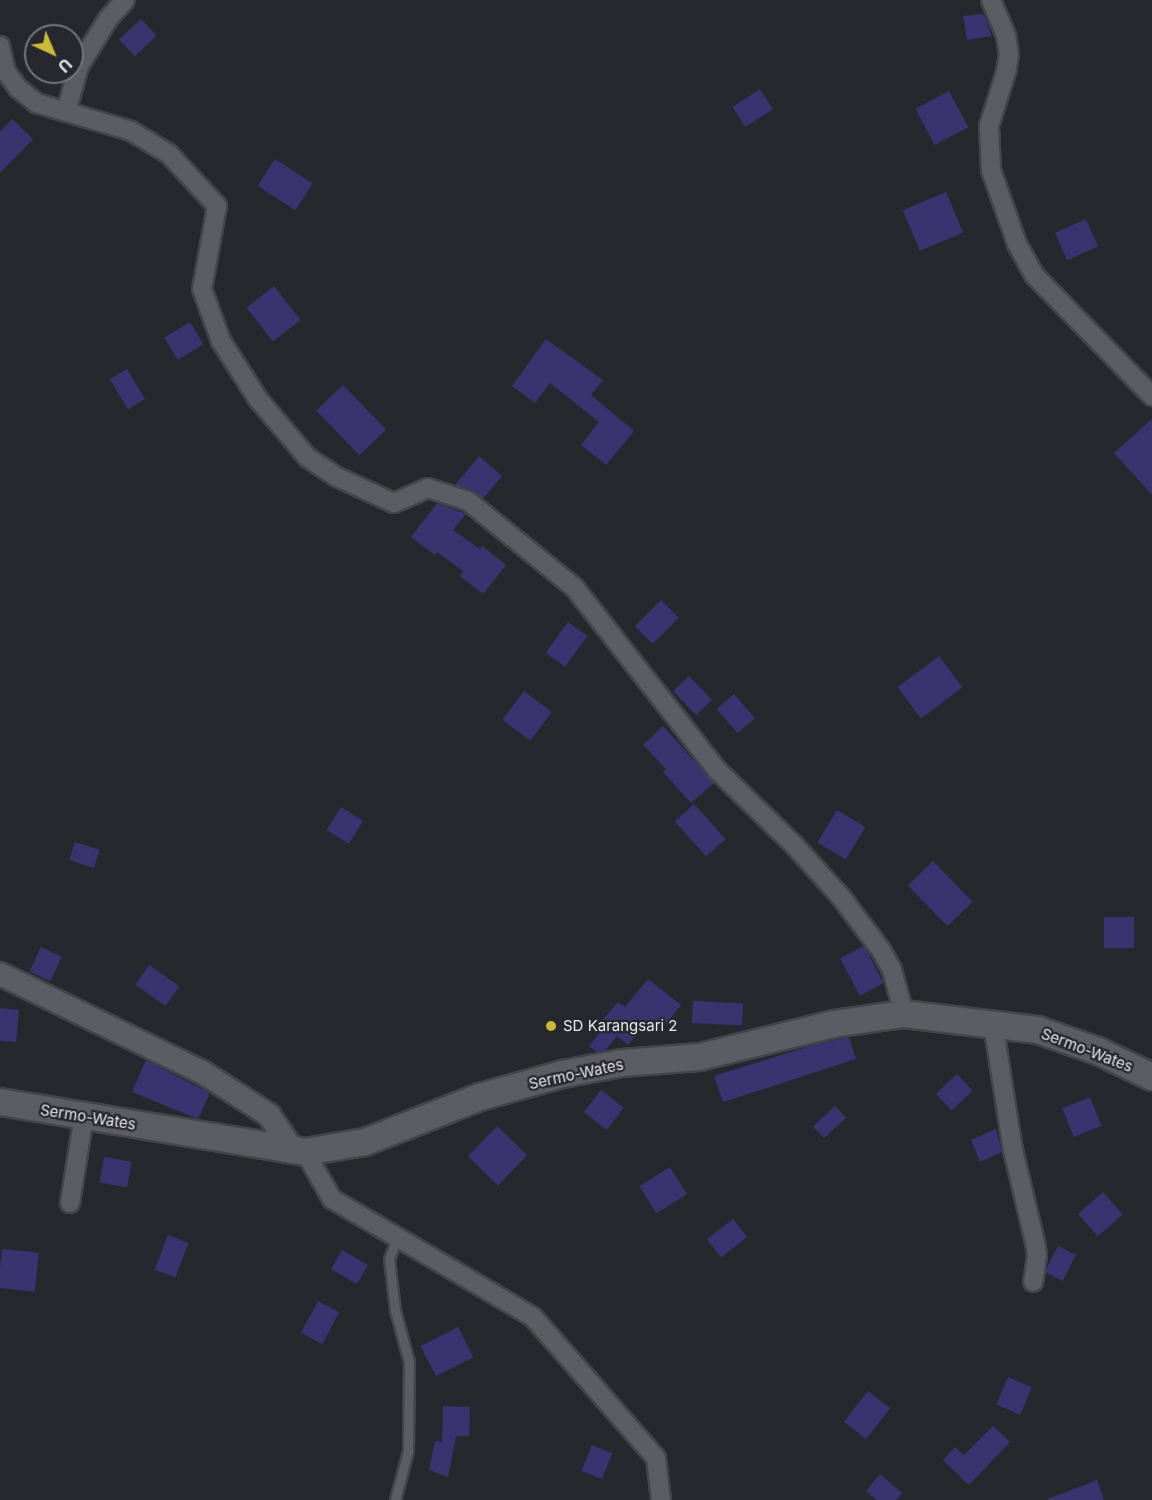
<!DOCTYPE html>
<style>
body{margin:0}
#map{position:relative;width:1152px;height:1500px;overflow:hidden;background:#27272e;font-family:Inter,sans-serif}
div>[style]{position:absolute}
.building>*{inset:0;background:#3a3370;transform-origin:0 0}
.roads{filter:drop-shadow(2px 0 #444449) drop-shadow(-2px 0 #444449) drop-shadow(0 2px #444449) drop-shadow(0 -2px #444449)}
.service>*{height:9px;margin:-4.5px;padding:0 4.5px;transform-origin:4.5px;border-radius:4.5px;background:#5c5c64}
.minor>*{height:18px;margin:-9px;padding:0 9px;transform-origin:9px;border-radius:9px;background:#5c5c64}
.tertiary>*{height:22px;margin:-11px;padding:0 11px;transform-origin:11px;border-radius:11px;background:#5c5c64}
.secondary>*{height:26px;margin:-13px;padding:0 13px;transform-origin:13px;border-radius:13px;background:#5c5c64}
.dots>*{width:16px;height:16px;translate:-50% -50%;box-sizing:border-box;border:3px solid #27272e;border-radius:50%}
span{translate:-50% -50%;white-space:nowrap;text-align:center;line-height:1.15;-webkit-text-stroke:4.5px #27272e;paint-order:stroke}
.poi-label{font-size:15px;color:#e7e7ec}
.left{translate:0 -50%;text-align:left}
.street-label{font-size:15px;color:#e7e7ec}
.north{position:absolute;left:24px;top:24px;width:60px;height:60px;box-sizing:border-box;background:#27272e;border:2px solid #74747a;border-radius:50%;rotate:136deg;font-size:16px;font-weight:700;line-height:24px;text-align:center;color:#e7e7ec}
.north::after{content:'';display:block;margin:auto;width:21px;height:27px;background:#caba3a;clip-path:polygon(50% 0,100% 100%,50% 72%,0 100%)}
</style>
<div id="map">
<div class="building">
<div style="clip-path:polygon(984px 14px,992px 36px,967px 40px,963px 16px)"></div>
<div style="left:141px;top:19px;width:23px;height:30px;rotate:47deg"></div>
<div style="left:760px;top:89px;width:24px;height:33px;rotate:57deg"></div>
<div style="left:949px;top:91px;width:41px;height:38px;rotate:62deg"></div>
<div style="clip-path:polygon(12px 119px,33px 139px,0 173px,0 132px)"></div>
<div style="left:275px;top:159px;width:45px;height:32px;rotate:33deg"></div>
<div style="left:946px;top:192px;width:44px;height:47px;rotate:67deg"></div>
<div style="left:1086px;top:219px;width:30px;height:34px;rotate:66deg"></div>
<div style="left:274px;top:286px;width:43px;height:35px;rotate:52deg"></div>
<div style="left:190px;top:322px;width:26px;height:30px;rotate:59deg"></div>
<div style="clip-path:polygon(546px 339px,603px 380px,591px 395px,634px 431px,606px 465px,581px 445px,599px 422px,550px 383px,535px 403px,512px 386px)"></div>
<div style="left:127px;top:369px;width:35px;height:20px;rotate:59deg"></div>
<div style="left:343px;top:385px;width:62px;height:37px;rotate:46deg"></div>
<div style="clip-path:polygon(1152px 419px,1152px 495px,1114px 453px)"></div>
<div style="clip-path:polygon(479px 456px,502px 476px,483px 499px,472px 490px,455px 485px)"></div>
<div style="clip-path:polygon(437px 503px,466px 514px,453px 530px,480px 549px,482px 546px,506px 565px,483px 594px,460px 576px,463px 571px,437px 552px,435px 555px,411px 537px)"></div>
<div style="left:661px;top:600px;width:25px;height:37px;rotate:45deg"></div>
<div style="left:568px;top:622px;width:24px;height:38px;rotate:36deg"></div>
<div style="left:939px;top:656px;width:39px;height:52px;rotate:53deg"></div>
<div style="left:689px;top:676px;width:33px;height:22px;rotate:46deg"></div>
<div style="left:524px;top:691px;width:35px;height:36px;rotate:37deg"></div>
<div style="left:734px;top:694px;width:32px;height:23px;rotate:49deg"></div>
<div style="clip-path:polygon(663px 726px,714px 783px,691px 803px,663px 772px,666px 769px,643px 745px)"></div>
<div style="left:694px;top:804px;width:47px;height:26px;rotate:48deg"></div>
<div style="left:341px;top:807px;width:26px;height:27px;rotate:32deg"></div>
<div style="left:837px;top:810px;width:33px;height:38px;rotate:31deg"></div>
<div style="left:75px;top:842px;width:26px;height:19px;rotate:18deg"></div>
<div style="left:933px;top:861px;width:57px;height:35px;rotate:46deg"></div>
<div style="left:1134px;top:917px;width:31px;height:30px;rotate:90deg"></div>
<div style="left:864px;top:946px;width:42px;height:27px;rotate:62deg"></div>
<div style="left:41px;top:947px;width:23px;height:27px;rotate:25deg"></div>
<div style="left:149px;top:965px;width:37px;height:24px;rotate:35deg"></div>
<div style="clip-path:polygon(648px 979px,681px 1005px,658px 1034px,645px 1024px,628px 1045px,617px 1036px,605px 1051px,597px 1052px,589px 1046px,605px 1026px,600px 1023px,618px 1002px,625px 1007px)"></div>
<div style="left:693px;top:1001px;width:50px;height:22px;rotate:3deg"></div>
<div style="clip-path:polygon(0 1008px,19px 1010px,16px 1042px,0 1041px)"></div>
<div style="clip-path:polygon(849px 1037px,856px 1059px,723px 1102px,714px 1076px,816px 1044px)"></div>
<div style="clip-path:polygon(146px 1060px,210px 1093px,198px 1119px,132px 1092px)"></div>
<div style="left:957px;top:1074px;width:23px;height:29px;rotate:47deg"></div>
<div style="left:601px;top:1090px;width:29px;height:28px;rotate:38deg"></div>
<div style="left:1090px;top:1097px;width:31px;height:30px;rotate:68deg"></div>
<div style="left:835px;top:1106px;width:16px;height:30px;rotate:47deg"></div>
<div style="left:497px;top:1126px;width:42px;height:42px;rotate:44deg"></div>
<div style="clip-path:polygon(996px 1129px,1002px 1152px,980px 1162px,971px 1140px)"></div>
<div style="left:104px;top:1157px;width:28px;height:26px;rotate:10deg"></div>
<div style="left:670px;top:1167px;width:32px;height:36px;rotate:58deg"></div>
<div style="left:1103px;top:1192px;width:30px;height:33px;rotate:49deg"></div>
<div style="left:733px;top:1219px;width:23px;height:33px;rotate:52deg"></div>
<div style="left:168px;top:1235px;width:22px;height:37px;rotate:21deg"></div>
<div style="left:1058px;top:1246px;width:20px;height:29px;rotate:27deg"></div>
<div style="left:2px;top:1249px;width:37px;height:39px;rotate:6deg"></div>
<div style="left:342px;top:1250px;width:30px;height:22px;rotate:30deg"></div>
<div style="left:318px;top:1301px;width:24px;height:36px;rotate:28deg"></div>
<div style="left:458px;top:1327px;width:34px;height:42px;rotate:63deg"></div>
<div style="left:1008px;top:1377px;width:26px;height:30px;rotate:23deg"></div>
<div style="left:868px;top:1391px;width:28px;height:39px;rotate:38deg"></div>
<div style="clip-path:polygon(443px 1406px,470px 1407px,469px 1436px,456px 1436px,448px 1477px,429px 1470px,435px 1441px,442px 1442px)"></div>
<div style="clip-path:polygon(993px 1426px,1010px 1442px,969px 1485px,943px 1460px,955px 1447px,964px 1455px)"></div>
<div style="left:592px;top:1445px;width:22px;height:28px;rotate:22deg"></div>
<div style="clip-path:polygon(880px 1474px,902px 1493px,896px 1500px,877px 1500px,866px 1491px)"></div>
<div style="clip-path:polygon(1097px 1480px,1104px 1500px,1048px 1500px,1048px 1499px)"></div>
</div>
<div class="roads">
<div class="service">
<div style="left:395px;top:1500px;width:51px;rotate:-75.1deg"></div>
<div style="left:408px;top:1451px;width:89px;rotate:-89.4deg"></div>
<div style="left:409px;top:1362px;width:54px;rotate:-105.1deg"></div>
<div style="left:395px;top:1310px;width:51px;rotate:-96.7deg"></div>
<div style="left:389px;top:1259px;width:25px;rotate:-69deg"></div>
</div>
<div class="minor">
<div style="left:991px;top:0;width:39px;rotate:67deg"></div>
<div style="left:1006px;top:36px;width:18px;rotate:81deg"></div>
<div style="left:1009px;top:54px;width:18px;rotate:99deg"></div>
<div style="left:1006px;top:72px;width:57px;rotate:107.5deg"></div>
<div style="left:989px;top:126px;width:44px;rotate:87.4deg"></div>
<div style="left:991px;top:170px;width:78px;rotate:70.6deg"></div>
<div style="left:1017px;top:244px;width:37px;rotate:61deg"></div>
<div style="left:1035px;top:276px;width:168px;rotate:45.7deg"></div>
<div style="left:0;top:46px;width:27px;rotate:77deg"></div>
<div style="left:6px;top:72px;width:21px;rotate:53deg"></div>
<div style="left:19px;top:89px;width:22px;rotate:39deg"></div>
<div style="left:36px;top:103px;width:99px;rotate:16.4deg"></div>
<div style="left:131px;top:131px;width:44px;rotate:31.2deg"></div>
<div style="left:169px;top:154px;width:71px;rotate:47.3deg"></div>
<div style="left:217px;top:206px;width:84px;rotate:100.2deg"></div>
<div style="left:202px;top:289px;width:55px;rotate:69.9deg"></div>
<div style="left:221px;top:341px;width:69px;rotate:57.5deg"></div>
<div style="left:258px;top:399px;width:76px;rotate:49.8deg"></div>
<div style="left:307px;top:457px;width:34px;rotate:34deg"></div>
<div style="left:335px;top:476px;width:65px;rotate:24.6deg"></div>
<div style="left:394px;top:503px;width:37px;rotate:-24deg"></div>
<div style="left:428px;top:488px;width:42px;rotate:18deg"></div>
<div style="left:468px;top:501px;width:136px;rotate:39.1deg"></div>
<div style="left:574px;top:587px;width:234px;rotate:52deg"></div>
<div style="left:718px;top:771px;width:107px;rotate:44.2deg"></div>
<div style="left:795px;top:846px;width:69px;rotate:48deg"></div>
<div style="left:841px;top:897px;width:66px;rotate:53deg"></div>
<div style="left:881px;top:950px;width:23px;rotate:61deg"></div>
<div style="left:892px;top:970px;width:46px;rotate:74.7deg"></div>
<div style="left:66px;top:112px;width:48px;rotate:-74.2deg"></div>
<div style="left:79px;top:66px;width:55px;rotate:-58.3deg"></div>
<div style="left:108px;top:19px;width:25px;rotate:-48deg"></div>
<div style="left:993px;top:1023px;width:129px;rotate:81.1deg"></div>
<div style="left:1013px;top:1150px;width:95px;rotate:76.6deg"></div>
<div style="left:1035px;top:1242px;width:13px;rotate:81deg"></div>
<div style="left:1037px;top:1255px;width:27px;rotate:98deg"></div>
<div style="left:305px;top:1152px;width:54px;rotate:60.1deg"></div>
<div style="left:332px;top:1199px;width:233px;rotate:30.4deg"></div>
<div style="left:533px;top:1317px;width:187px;rotate:48.9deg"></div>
<div style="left:656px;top:1458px;width:42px;rotate:83.2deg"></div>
<div style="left:70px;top:1203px;width:88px;rotate:-80.9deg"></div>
</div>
<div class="tertiary">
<div style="left:0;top:974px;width:225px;rotate:25.9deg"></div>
<div style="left:202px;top:1072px;width:80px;rotate:32.7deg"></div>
<div style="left:269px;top:1115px;width:45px;rotate:56deg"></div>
</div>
<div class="secondary">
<div style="left:0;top:1102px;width:309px;rotate:9.3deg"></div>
<div style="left:305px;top:1152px;width:61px;rotate:-9.5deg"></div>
<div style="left:365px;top:1142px;width:123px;rotate:-21.4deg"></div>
<div style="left:480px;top:1097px;width:86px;rotate:-15.5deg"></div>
<div style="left:563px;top:1074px;width:60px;rotate:-10.6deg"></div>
<div style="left:622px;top:1063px;width:78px;rotate:-4.4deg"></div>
<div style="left:700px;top:1057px;width:137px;rotate:-13.9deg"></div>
<div style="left:833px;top:1024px;width:72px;rotate:-8deg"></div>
<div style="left:904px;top:1014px;width:135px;rotate:6.8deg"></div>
<div style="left:1038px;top:1030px;width:64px;rotate:19.3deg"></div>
<div style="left:1098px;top:1051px;width:60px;rotate:25.7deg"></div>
</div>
</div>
<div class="dots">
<div style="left:551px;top:1026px;background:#caba3a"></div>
</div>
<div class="poi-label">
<span class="left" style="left:563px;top:1026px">SD Karangsari 2</span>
</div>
<div class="street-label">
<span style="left:1087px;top:1050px;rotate:21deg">Sermo-Wates</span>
<span style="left:576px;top:1074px;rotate:-12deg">Sermo-Wates</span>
<span style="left:88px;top:1117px;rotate:9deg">Sermo-Wates</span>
</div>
<div class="north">U</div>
</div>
